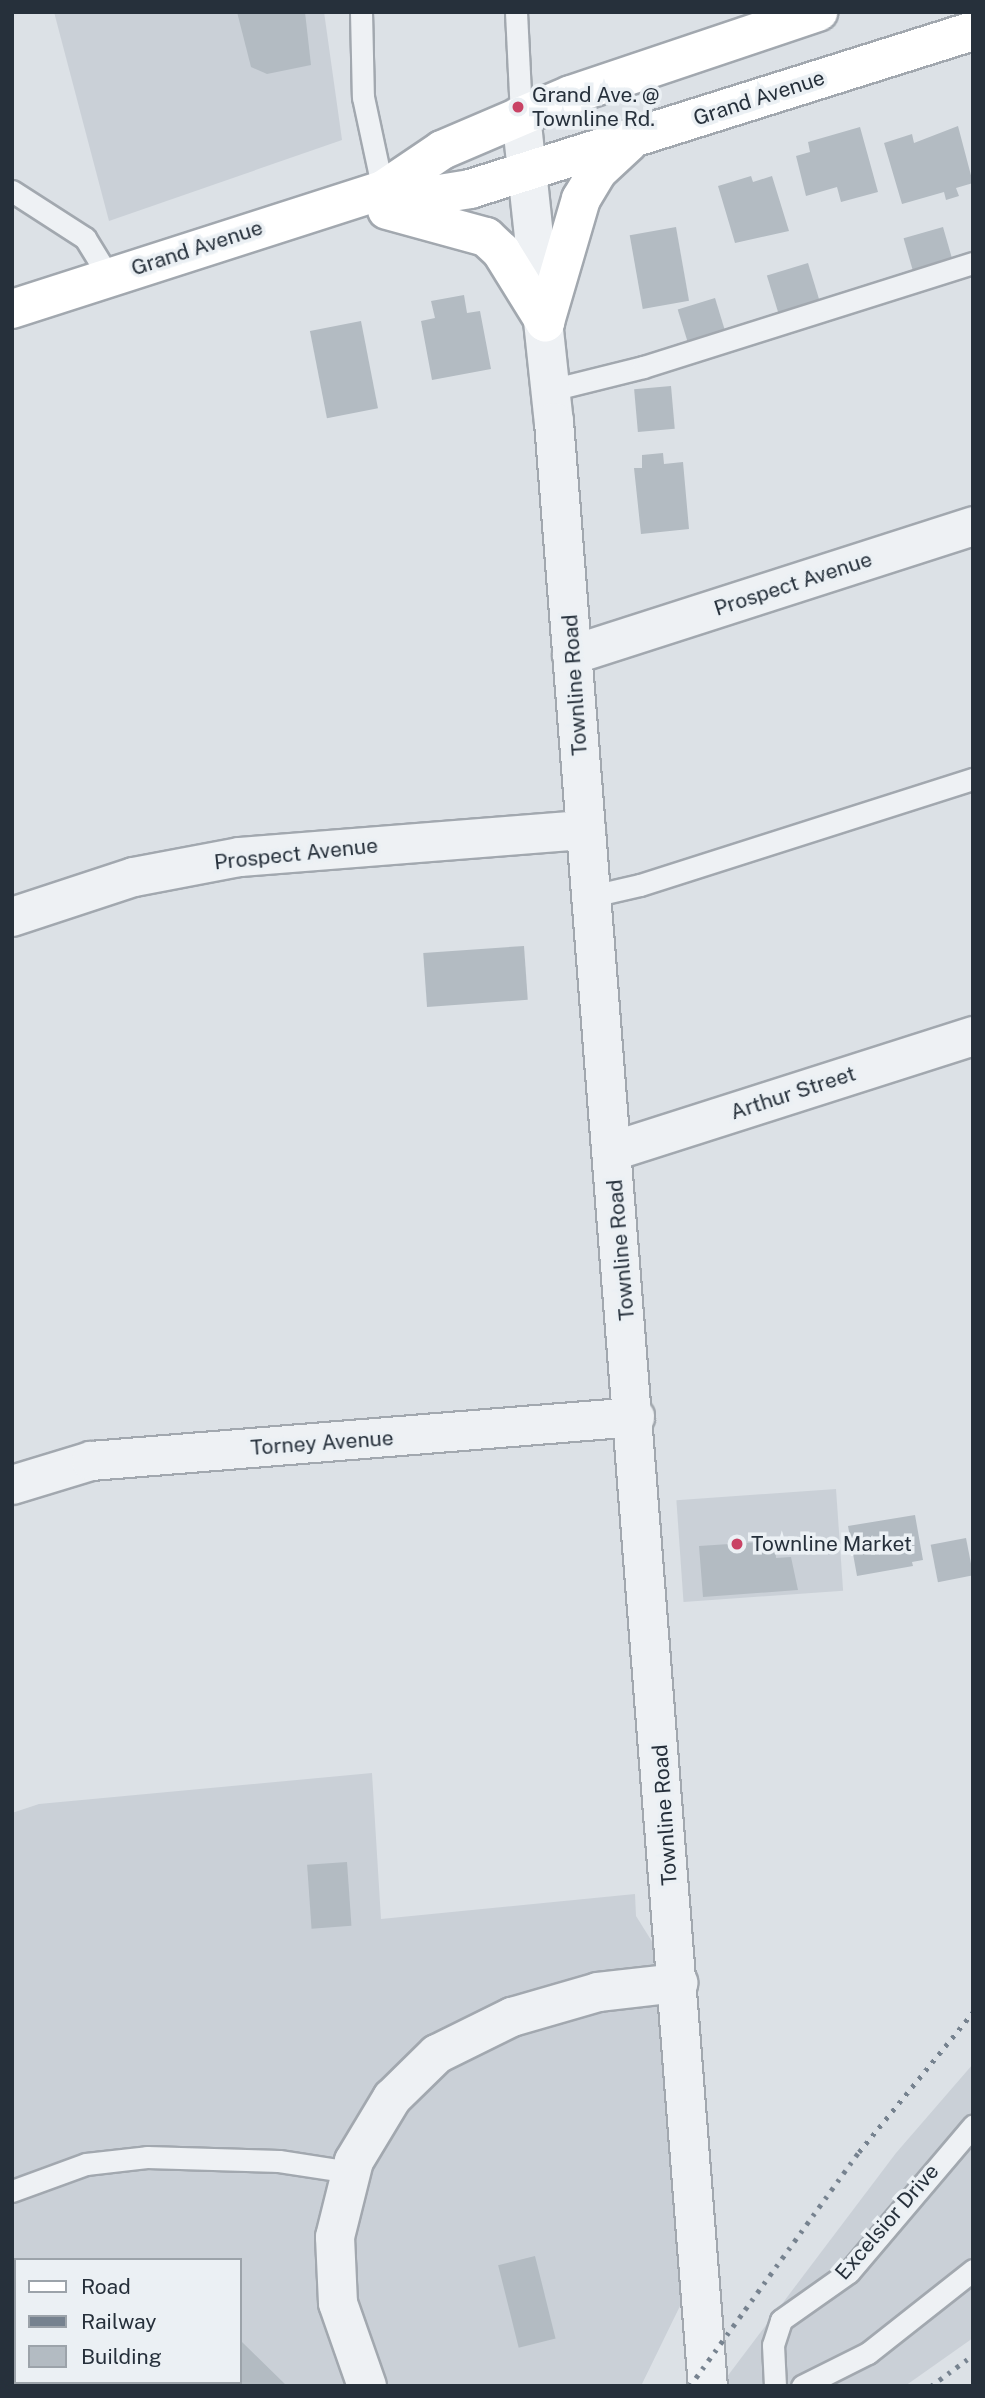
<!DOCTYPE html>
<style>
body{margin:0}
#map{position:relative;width:985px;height:2398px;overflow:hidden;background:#dce1e6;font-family:"Public Sans",sans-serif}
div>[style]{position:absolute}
.built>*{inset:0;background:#cad0d7;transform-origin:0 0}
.building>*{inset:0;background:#b3bbc2;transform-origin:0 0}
.roads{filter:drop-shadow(2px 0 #a2a8af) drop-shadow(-2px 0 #a2a8af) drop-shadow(0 2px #a2a8af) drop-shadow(0 -2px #a2a8af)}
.service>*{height:21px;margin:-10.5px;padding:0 10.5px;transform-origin:10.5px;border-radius:10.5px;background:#eef1f4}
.minor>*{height:38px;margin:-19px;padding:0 19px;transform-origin:19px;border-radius:19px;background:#eef1f4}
.tertiary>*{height:38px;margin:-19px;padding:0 19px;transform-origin:19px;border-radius:19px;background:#eef1f4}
.primary>*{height:38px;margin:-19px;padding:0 19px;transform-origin:19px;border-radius:19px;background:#fff}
.rail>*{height:5px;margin-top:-2.5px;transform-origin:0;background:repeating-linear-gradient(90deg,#76828f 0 3.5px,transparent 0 10.5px)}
.dots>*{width:19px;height:19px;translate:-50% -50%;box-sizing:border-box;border:4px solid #ebf0f4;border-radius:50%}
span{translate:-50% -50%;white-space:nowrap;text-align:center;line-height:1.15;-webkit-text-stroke:7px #ebf0f4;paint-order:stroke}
.poi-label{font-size:21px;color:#26303b}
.left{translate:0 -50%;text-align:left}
.street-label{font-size:21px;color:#26303b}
.frame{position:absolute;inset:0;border:14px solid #26303b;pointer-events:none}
.legend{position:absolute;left:14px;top:2258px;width:228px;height:126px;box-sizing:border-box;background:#ebf0f4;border:2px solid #9ca3aa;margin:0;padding:9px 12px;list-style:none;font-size:21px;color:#26303b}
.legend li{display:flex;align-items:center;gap:14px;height:35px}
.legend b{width:35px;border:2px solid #9ca3aa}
</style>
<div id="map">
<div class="built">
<div style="clip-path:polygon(54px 12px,324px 12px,342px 140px,109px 221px)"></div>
<div style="left:836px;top:1489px;width:102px;height:160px;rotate:86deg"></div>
<div style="clip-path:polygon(evenodd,372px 1773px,381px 1919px,635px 1894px,636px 1916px,678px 1983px,699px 2267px,641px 2386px,12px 2386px,12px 1813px,39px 1804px,372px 1773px,16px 2260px,240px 2260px,240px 2382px,16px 2382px,16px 2260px)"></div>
<div style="clip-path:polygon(973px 2064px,973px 2338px,905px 2386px,720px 2386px,896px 2153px)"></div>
</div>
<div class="building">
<div style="clip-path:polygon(237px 12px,305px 12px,311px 65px,267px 74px,251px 67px)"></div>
<div style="clip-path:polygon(958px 126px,973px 183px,956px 188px,959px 196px,946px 200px,944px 192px,902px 204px,884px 143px,912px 134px,914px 143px)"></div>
<div style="clip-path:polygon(860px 127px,878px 192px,841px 202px,837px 187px,806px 196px,796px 156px,810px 152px,808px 142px)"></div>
<div style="clip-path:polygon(751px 176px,753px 182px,772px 176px,789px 231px,735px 243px,718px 186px)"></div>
<div style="left:676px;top:227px;width:75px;height:47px;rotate:80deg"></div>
<div style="left:943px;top:227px;width:36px;height:41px;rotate:74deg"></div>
<div style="left:808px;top:263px;width:39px;height:43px;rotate:73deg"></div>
<div style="clip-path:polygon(464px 295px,467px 313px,480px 311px,491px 369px,432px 380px,421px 321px,435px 318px,431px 301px)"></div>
<div style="left:715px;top:298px;width:34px;height:39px;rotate:73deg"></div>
<div style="left:361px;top:321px;width:89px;height:52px;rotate:79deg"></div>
<div style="left:671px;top:386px;width:43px;height:37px;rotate:85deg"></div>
<div style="clip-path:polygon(663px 453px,664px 464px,683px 462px,689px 529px,641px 534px,634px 468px,642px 468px,642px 455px)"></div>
<div style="left:524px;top:946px;width:54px;height:101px;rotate:86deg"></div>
<div style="clip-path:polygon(915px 1515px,923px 1560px,912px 1562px,913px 1566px,857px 1576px,848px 1526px)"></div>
<div style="left:966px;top:1538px;width:38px;height:36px;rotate:79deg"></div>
<div style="clip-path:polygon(775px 1541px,776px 1558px,791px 1557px,798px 1590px,703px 1597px,699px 1546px)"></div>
<div style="left:347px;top:1862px;width:64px;height:40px;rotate:86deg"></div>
<div style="left:535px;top:2256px;width:85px;height:38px;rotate:76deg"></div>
<div style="clip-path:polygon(16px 2268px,16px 2382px,240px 2382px,242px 2342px,287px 2386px,12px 2386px)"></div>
</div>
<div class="roads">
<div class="service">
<div style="left:361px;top:12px;width:85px;rotate:88.7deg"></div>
<div style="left:363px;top:97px;width:95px;rotate:77.9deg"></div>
<div style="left:516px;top:12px;width:103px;rotate:87.2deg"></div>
<div style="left:12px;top:191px;width:87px;rotate:32.8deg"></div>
<div style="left:85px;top:238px;width:46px;rotate:58.4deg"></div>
<div style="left:551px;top:390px;width:95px;rotate:-14deg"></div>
<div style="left:643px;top:367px;width:346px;rotate:-17.5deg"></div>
<div style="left:592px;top:896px;width:49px;rotate:-12.9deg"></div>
<div style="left:640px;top:885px;width:349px;rotate:-17.7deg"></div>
<div style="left:12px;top:2191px;width:79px;rotate:-20deg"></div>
<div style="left:86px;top:2164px;width:61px;rotate:-6.5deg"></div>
<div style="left:147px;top:2157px;width:132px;rotate:1.7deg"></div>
<div style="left:279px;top:2161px;width:73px;rotate:8.7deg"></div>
<div style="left:775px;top:2386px;width:41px;rotate:-92.8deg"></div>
<div style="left:773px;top:2345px;width:26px;rotate:-72deg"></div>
<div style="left:781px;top:2320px;width:83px;rotate:-35.2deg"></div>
<div style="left:849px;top:2272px;width:192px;rotate:-49.7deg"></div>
<div style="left:802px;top:2386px;width:74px;rotate:-26.6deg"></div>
<div style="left:868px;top:2353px;width:134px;rotate:-38.3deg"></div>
</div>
<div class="minor">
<div style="left:12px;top:917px;width:128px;rotate:-18.2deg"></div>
<div style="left:134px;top:877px;width:108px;rotate:-10.7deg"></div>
<div style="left:240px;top:857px;width:347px;rotate:-4.5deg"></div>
<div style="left:613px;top:1151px;width:378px;rotate:-17.7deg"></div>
<div style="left:12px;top:1485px;width:83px;rotate:-16.9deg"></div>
<div style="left:91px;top:1461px;width:546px;rotate:-4.62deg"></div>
<div style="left:367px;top:2386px;width:88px;rotate:-109.3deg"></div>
<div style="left:338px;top:2303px;width:66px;rotate:-92.6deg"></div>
<div style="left:335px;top:2237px;width:78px;rotate:-76deg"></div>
<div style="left:354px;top:2161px;width:74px;rotate:-58.9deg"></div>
<div style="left:392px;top:2098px;width:63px;rotate:-44.4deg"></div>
<div style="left:437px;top:2054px;width:84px;rotate:-26.3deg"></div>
<div style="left:512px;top:2017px;width:90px;rotate:-16.2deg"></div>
<div style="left:598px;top:1992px;width:81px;rotate:-6.4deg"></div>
</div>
<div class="tertiary">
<div style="left:521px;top:115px;width:309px;rotate:83.9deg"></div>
<div style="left:554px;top:422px;width:1970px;rotate:85.52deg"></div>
<div style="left:572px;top:655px;width:421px;rotate:-17.8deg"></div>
</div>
<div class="primary">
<div style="left:383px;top:190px;width:44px;rotate:7.8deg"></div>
<div style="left:427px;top:196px;width:44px;rotate:-9.2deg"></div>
<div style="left:470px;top:189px;width:527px;rotate:-17.44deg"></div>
<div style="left:387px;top:210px;width:103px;rotate:15.3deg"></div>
<div style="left:486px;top:237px;width:21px;rotate:43deg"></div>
<div style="left:501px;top:251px;width:84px;rotate:58.2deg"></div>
<div style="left:12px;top:309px;width:390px;rotate:-17.8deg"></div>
<div style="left:383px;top:190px;width:71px;rotate:-34.1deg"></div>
<div style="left:442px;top:150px;width:140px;rotate:-23.1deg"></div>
<div style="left:571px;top:95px;width:261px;rotate:-18.6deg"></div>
<div style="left:545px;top:322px;width:128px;rotate:-73.7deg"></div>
<div style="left:581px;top:199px;width:33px;rotate:-59deg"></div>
<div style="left:598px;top:171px;width:42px;rotate:-43.1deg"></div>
</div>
</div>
<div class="rail">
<div style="left:690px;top:2386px;width:289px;rotate:-54.2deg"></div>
<div style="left:859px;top:2152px;width:181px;rotate:-50.8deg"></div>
<div style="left:931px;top:2386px;width:52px;rotate:-36.4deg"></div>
</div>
<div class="dots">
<div style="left:518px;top:107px;background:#c94365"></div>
<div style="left:737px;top:1544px;background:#c94365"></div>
</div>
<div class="poi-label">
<span class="left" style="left:532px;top:107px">Grand Ave. @<br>Townline Rd.</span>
<span class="left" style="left:751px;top:1544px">Townline Market</span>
</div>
<div class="street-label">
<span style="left:759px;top:98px;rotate:-18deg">Grand Avenue</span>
<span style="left:197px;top:248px;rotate:-18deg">Grand Avenue</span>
<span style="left:793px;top:584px;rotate:-18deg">Prospect Avenue</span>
<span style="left:575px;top:685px;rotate:-94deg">Townline Road</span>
<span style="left:296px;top:854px;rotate:-6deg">Prospect Avenue</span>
<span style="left:793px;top:1093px;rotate:-18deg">Arthur Street</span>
<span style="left:621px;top:1250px;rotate:-95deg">Townline Road</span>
<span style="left:322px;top:1443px;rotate:-4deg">Torney Avenue</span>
<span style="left:665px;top:1815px;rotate:-94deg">Townline Road</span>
<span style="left:887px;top:2222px;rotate:-49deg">Excelsior Drive</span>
</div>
<div class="frame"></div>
<ul class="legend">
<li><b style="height:9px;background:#fff"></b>Road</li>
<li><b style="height:9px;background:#76828f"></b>Railway</li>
<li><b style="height:19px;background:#b3bbc2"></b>Building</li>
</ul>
</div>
